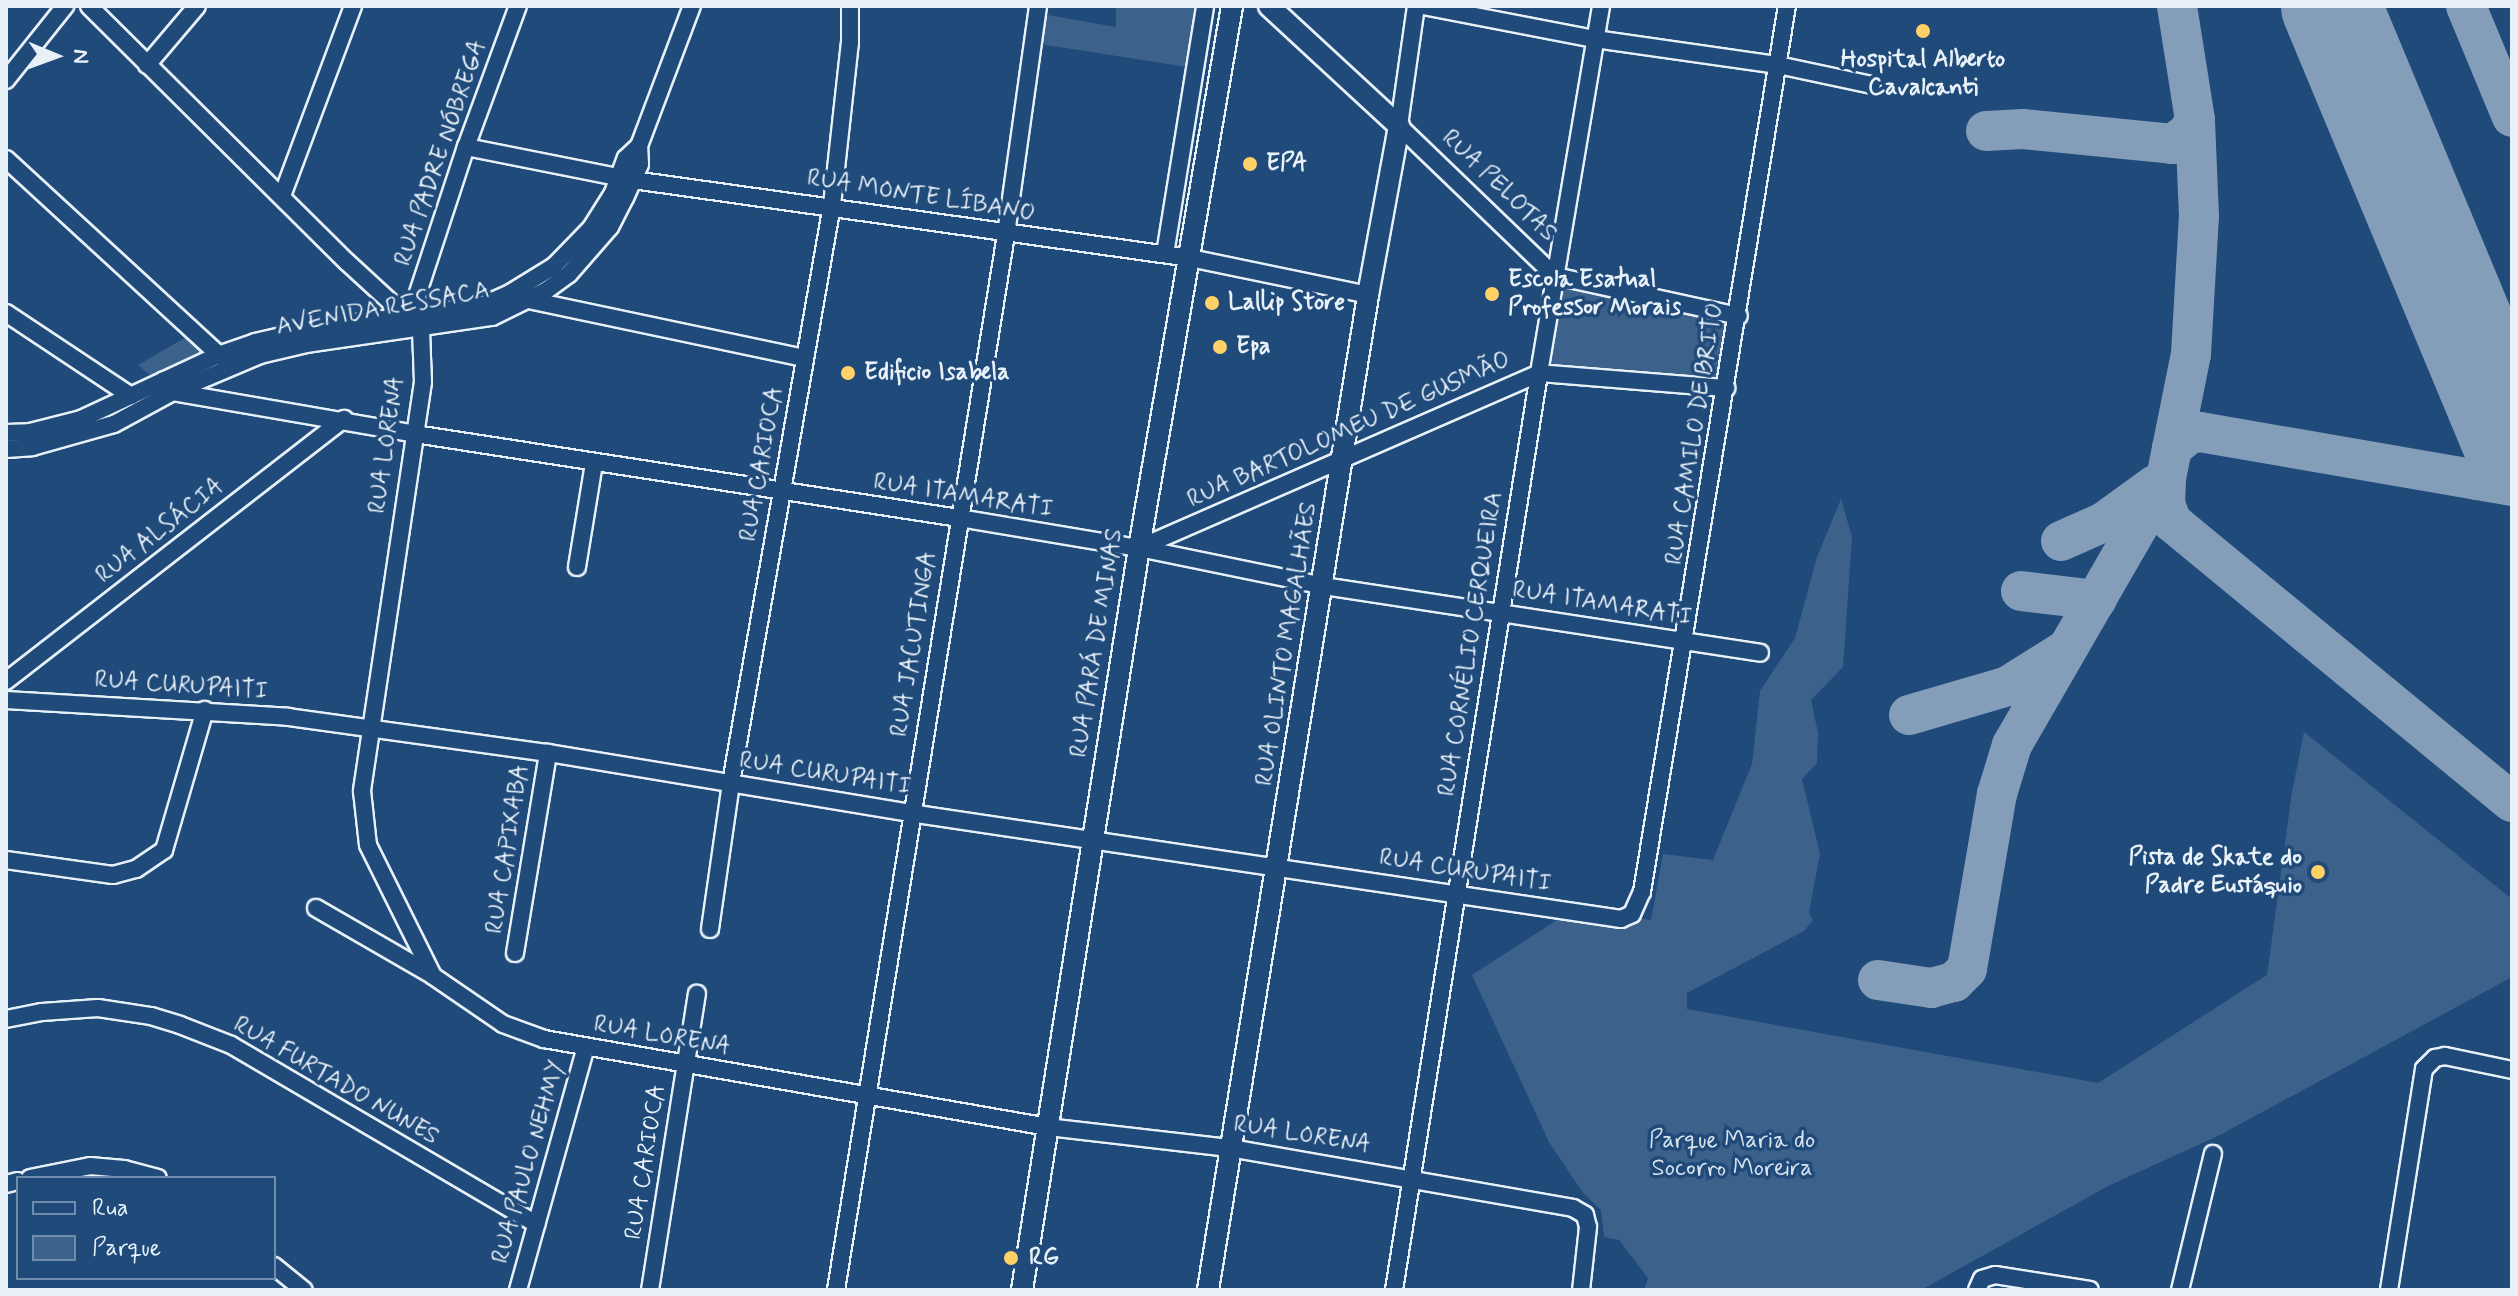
<!DOCTYPE html>
<meta charset="utf-8">
<style>
body{margin:0}
#map{position:relative;width:2518px;height:1296px;overflow:hidden;background:#1f4a7a;font-family:Mynerve,sans-serif}
div>[style]{position:absolute}
.green>*{inset:0;background:#3c628c}
.taxiway>*{height:40px;margin:-20px;padding:0 20px;transform-origin:20px;border-radius:20px;background:#849eb9}
.runway>*{height:100px;margin:-50px;padding:0 50px;transform-origin:50px;border-radius:50px;background:#849eb9}
.roads{filter:drop-shadow(2px 0 #e8f1f8) drop-shadow(-2px 0 #e8f1f8) drop-shadow(0 2px #e8f1f8) drop-shadow(0 -2px #e8f1f8)}
.minor>*{height:16px;margin:-8px;padding:0 8px;transform-origin:8px;border-radius:8px;background:#1f4a7a}
.major>*{height:20px;margin:-10px;padding:0 10px;transform-origin:10px;border-radius:10px;background:#1f4a7a}
.dots>*{width:22px;height:22px;translate:-50% -50%;box-sizing:border-box;border:4px solid #1f4a7a;border-radius:50%}
span{translate:-50% -50%;white-space:nowrap;text-align:center;line-height:1.15;-webkit-text-stroke:7px #1f4a7a;paint-order:stroke}
.poi-label{font-size:24px;color:#e8f1f8;font-weight:700}
.left{translate:0 -50%;text-align:left}
.right{translate:-100% -50%;text-align:right}
.street-label{font-size:24px;color:#e8f1f8}
.park-label{font-size:24px;color:#d7e3ed}
.frame{position:absolute;inset:0;border:8px solid #e8f1f8;pointer-events:none}
.legend{position:absolute;left:16px;top:1176px;width:260px;height:104px;box-sizing:border-box;background:#1f4a7a;border:2px solid #6f8dac;margin:0;padding:10px 14px;list-style:none;font-size:24px;color:#e8f1f8}
.legend li{display:flex;align-items:center;gap:16px;height:40px}
.legend b{width:40px;border:2px solid #6f8dac}
.north{position:absolute;left:16px;top:16px;width:80px;height:80px;-webkit-text-stroke:6px #1f4a7a;paint-order:stroke;rotate:91deg;font-size:22px;font-weight:700;line-height:32px;text-align:center;color:#e8f1f8}
.north::after{content:'';display:block;margin:auto;width:28px;height:36px;background:#e8f1f8;clip-path:polygon(50% 0,100% 100%,50% 72%,0 100%)}
</style>
<div id="map">
<div class="green">
<div style="clip-path:polygon(1116px 6px,1200px 6px,1187px 67px,1040px 44px,1042px 14px,1116px 27px)"></div>
<div style="clip-path:polygon(1559px 282px,1731px 321px,1721px 382px,1546px 363px)"></div>
<div style="clip-path:polygon(193px 333px,216px 350px,156px 380px,138px 365px)"></div>
<div style="clip-path:polygon(1841px 499px,1852px 537px,1843px 667px,1811px 700px,1818px 733px,1817px 763px,1802px 779px,1820px 854px,1809px 912px,1813px 920px,1804px 931px,1687px 993px,1687px 1009px,2098px 1083px,2267px 975px,2292px 792px,2304px 732px,2512px 899px,2512px 977px,2218px 1136px,2108px 1186px,1921px 1290px,1644px 1290px,1648px 1278px,1619px 1240px,1604px 1237px,1601px 1210px,1583px 1193px,1549px 1142px,1472px 975px,1574px 909px,1651px 920px,1663px 854px,1713px 860px,1752px 764px,1760px 691px,1795px 638px,1817px 557px)"></div>
</div>
<div class="taxiway">
<div style="left:2466px;top:6px;width:120px;rotate:67.5deg"></div>
<div style="left:1986px;top:131px;width:37px;rotate:-3deg"></div>
<div style="left:2023px;top:129px;width:150px;rotate:5.7deg"></div>
<div style="left:2172px;top:144px;width:18px;rotate:-34deg"></div>
<div style="left:2187px;top:134px;width:16px;rotate:-60deg"></div>
<div style="left:2172px;top:448px;width:22px;rotate:-39deg"></div>
<div style="left:2189px;top:434px;width:11px;rotate:-10deg"></div>
<div style="left:2200px;top:432px;width:317px;rotate:9.8deg"></div>
<div style="left:2166px;top:478px;width:26px;rotate:92deg"></div>
<div style="left:2165px;top:504px;width:19px;rotate:69deg"></div>
<div style="left:2172px;top:522px;width:440px;rotate:39.5deg"></div>
<div style="left:2477px;top:480px;width:24px;rotate:-24deg"></div>
<div style="left:2499px;top:470px;width:33px;rotate:-69deg"></div>
<div style="left:2061px;top:541px;width:47px;rotate:-23.8deg"></div>
<div style="left:2104px;top:522px;width:63px;rotate:-36deg"></div>
<div style="left:2021px;top:591px;width:76px;rotate:6.8deg"></div>
<div style="left:1909px;top:715px;width:103px;rotate:-16.3deg"></div>
<div style="left:2008px;top:686px;width:64px;rotate:-32.2deg"></div>
<div style="left:1878px;top:980px;width:54px;rotate:8.6deg"></div>
<div style="left:1931px;top:988px;width:24px;rotate:-15deg"></div>
<div style="left:1954px;top:982px;width:18px;rotate:-45deg"></div>
<div style="left:1967px;top:969px;width:178px;rotate:-80.3deg"></div>
<div style="left:1997px;top:794px;width:51px;rotate:-73deg"></div>
<div style="left:2012px;top:745px;width:308px;rotate:-60deg"></div>
<div style="left:2166px;top:478px;width:126px;rotate:-78.6deg"></div>
<div style="left:2191px;top:354px;width:137px;rotate:-86.7deg"></div>
<div style="left:2199px;top:217px;width:97px;rotate:-92.4deg"></div>
<div style="left:2195px;top:120px;width:115px;rotate:-99deg"></div>
</div>
<div class="runway">
<div style="left:2331px;top:6px;width:471px;rotate:67.4deg"></div>
</div>
<div class="roads">
<div class="minor">
<div style="left:89px;top:6px;width:363px;rotate:44.8deg"></div>
<div style="left:347px;top:262px;width:100px;rotate:42.6deg"></div>
<div style="left:421px;top:330px;width:52px;rotate:87.8deg"></div>
<div style="left:423px;top:382px;width:414px;rotate:98.5deg"></div>
<div style="left:362px;top:791px;width:54px;rotate:83.7deg"></div>
<div style="left:368px;top:845px;width:146px;rotate:63.6deg"></div>
<div style="left:433px;top:976px;width:85px;rotate:34.4deg"></div>
<div style="left:503px;top:1024px;width:44px;rotate:20.1deg"></div>
<div style="left:544px;top:1039px;width:512px;rotate:9.9deg"></div>
<div style="left:1048px;top:1127px;width:183px;rotate:6.6deg"></div>
<div style="left:1230px;top:1148px;width:348px;rotate:9.9deg"></div>
<div style="left:1573px;top:1208px;width:14px;rotate:30deg"></div>
<div style="left:1585px;top:1215px;width:12px;rotate:76deg"></div>
<div style="left:1588px;top:1227px;width:63px;rotate:96.3deg"></div>
<div style="left:1416px;top:6px;width:121px;rotate:98.1deg"></div>
<div style="left:1399px;top:126px;width:216px;rotate:43.9deg"></div>
<div style="left:1555px;top:276px;width:188px;rotate:12.3deg"></div>
<div style="left:1423px;top:6px;width:175px;rotate:10.9deg"></div>
<div style="left:1595px;top:39px;width:185px;rotate:8.1deg"></div>
<div style="left:1778px;top:65px;width:96px;rotate:12deg"></div>
<div style="left:147px;top:65px;width:77px;rotate:-49.7deg"></div>
<div style="left:6px;top:80px;width:95px;rotate:-51.4deg"></div>
<div style="left:466px;top:147px;width:170px;rotate:11.2deg"></div>
<div style="left:633px;top:180px;width:562px;rotate:7.97deg"></div>
<div style="left:1190px;top:258px;width:182px;rotate:11.7deg"></div>
<div style="left:6px;top:159px;width:299px;rotate:42.6deg"></div>
<div style="left:282px;top:196px;width:203px;rotate:-69.5deg"></div>
<div style="left:1165px;top:254px;width:251px;rotate:-80.8deg"></div>
<div style="left:529px;top:300px;width:281px;rotate:11.9deg"></div>
<div style="left:6px;top:313px;width:150px;rotate:33.6deg"></div>
<div style="left:410px;top:317px;width:179px;rotate:-71.8deg"></div>
<div style="left:466px;top:147px;width:150px;rotate:-69.8deg"></div>
<div style="left:164px;top:380px;width:15px;rotate:53deg"></div>
<div style="left:173px;top:392px;width:246px;rotate:9.8deg"></div>
<div style="left:415px;top:434px;width:550px;rotate:8.78deg"></div>
<div style="left:959px;top:518px;width:182px;rotate:9.5deg"></div>
<div style="left:1139px;top:548px;width:189px;rotate:11.6deg"></div>
<div style="left:1324px;top:586px;width:441px;rotate:8.7deg"></div>
<div style="left:6px;top:433px;width:24px;rotate:-2deg"></div>
<div style="left:30px;top:432px;width:53px;rotate:-14.3deg"></div>
<div style="left:81px;top:419px;width:151px;rotate:-25deg"></div>
<div style="left:218px;top:355px;width:39px;rotate:-19deg"></div>
<div style="left:255px;top:342px;width:58px;rotate:-12.8deg"></div>
<div style="left:312px;top:329px;width:171px;rotate:-7.8deg"></div>
<div style="left:481px;top:306px;width:32px;rotate:-24deg"></div>
<div style="left:510px;top:293px;width:52px;rotate:-31.5deg"></div>
<div style="left:554px;top:266px;width:53px;rotate:-45.8deg"></div>
<div style="left:591px;top:228px;width:41px;rotate:-57.8deg"></div>
<div style="left:613px;top:193px;width:37px;rotate:-70deg"></div>
<div style="left:626px;top:158px;width:18px;rotate:-43deg"></div>
<div style="left:6px;top:449px;width:26px;rotate:-4deg"></div>
<div style="left:32px;top:447px;width:85px;rotate:-15.7deg"></div>
<div style="left:114px;top:424px;width:67px;rotate:-28.5deg"></div>
<div style="left:173px;top:392px;width:95px;rotate:-23deg"></div>
<div style="left:260px;top:355px;width:47px;rotate:-13.4deg"></div>
<div style="left:306px;top:344px;width:188px;rotate:-8.3deg"></div>
<div style="left:492px;top:317px;width:61px;rotate:-26.1deg"></div>
<div style="left:547px;top:290px;width:27px;rotate:-36deg"></div>
<div style="left:569px;top:274px;width:62px;rotate:-48.9deg"></div>
<div style="left:610px;top:227px;width:33px;rotate:-63deg"></div>
<div style="left:625px;top:198px;width:37px;rotate:-66deg"></div>
<div style="left:640px;top:164px;width:18px;rotate:-93deg"></div>
<div style="left:639px;top:146px;width:150px;rotate:-69.3deg"></div>
<div style="left:1139px;top:548px;width:437px;rotate:-23.6deg"></div>
<div style="left:1539px;top:373px;width:188px;rotate:4.6deg"></div>
<div style="left:577px;top:567px;width:105px;rotate:-80.7deg"></div>
<div style="left:6px;top:681px;width:428px;rotate:-37.8deg"></div>
<div style="left:6px;top:700px;width:283px;rotate:3.4deg"></div>
<div style="left:288px;top:717px;width:262px;rotate:7.9deg"></div>
<div style="left:548px;top:753px;width:367px;rotate:9.4deg"></div>
<div style="left:910px;top:813px;width:719px;rotate:8.48deg"></div>
<div style="left:1621px;top:919px;width:12px;rotate:-24deg"></div>
<div style="left:1632px;top:914px;width:24px;rotate:-66deg"></div>
<div style="left:1642px;top:892px;width:898px;rotate:-80.71deg"></div>
<div style="left:6px;top:860px;width:108px;rotate:8deg"></div>
<div style="left:113px;top:875px;width:24px;rotate:-15deg"></div>
<div style="left:136px;top:869px;width:34px;rotate:-34deg"></div>
<div style="left:164px;top:850px;width:146px;rotate:-73.7deg"></div>
<div style="left:316px;top:908px;width:134px;rotate:30deg"></div>
<div style="left:710px;top:929px;width:148px;rotate:-81.8deg"></div>
<div style="left:731px;top:783px;width:587px;rotate:-80.09deg"></div>
<div style="left:832px;top:205px;width:163px;rotate:-83.7deg"></div>
<div style="left:850px;top:43px;width:37px;rotate:-90deg"></div>
<div style="left:515px;top:953px;width:203px;rotate:-80.6deg"></div>
<div style="left:6px;top:1019px;width:37px;rotate:-11deg"></div>
<div style="left:42px;top:1012px;width:56px;rotate:-4.1deg"></div>
<div style="left:98px;top:1008px;width:54px;rotate:8.6deg"></div>
<div style="left:151px;top:1016px;width:30px;rotate:17deg"></div>
<div style="left:180px;top:1025px;width:55px;rotate:21.4deg"></div>
<div style="left:231px;top:1045px;width:354px;rotate:30.4deg"></div>
<div style="left:30px;top:1178px;width:61px;rotate:-11.3deg"></div>
<div style="left:90px;top:1166px;width:34px;rotate:5deg"></div>
<div style="left:124px;top:1169px;width:35px;rotate:15deg"></div>
<div style="left:6px;top:1184px;width:12px;rotate:-14deg"></div>
<div style="left:274px;top:1266px;width:38px;rotate:39deg"></div>
<div style="left:518px;top:1290px;width:252px;rotate:-74.4deg"></div>
<div style="left:650px;top:1290px;width:300px;rotate:-81deg"></div>
<div style="left:836px;top:1290px;width:1070px;rotate:-80.85deg"></div>
<div style="left:1006px;top:234px;width:230px;rotate:-82deg"></div>
<div style="left:1394px;top:1290px;width:928px;rotate:-81.01deg"></div>
<div style="left:1539px;top:373px;width:372px;rotate:-80.4deg"></div>
<div style="left:1977px;top:1290px;width:12px;rotate:-66deg"></div>
<div style="left:1982px;top:1279px;width:14px;rotate:-17deg"></div>
<div style="left:1995px;top:1275px;width:96px;rotate:9deg"></div>
<div style="left:2180px;top:1290px;width:140px;rotate:-76.4deg"></div>
<div style="left:2389px;top:1290px;width:224px;rotate:-81deg"></div>
<div style="left:2424px;top:1069px;width:16px;rotate:-45deg"></div>
<div style="left:2435px;top:1058px;width:10px;rotate:-11deg"></div>
<div style="left:2445px;top:1056px;width:68px;rotate:11.8deg"></div>
</div>
<div class="major">
<div style="left:1022px;top:1290px;width:751px;rotate:-81.04deg"></div>
<div style="left:1139px;top:548px;width:550px;rotate:-80.26deg"></div>
<div style="left:1208px;top:1290px;width:1008px;rotate:-80.86deg"></div>
<div style="left:1368px;top:295px;width:172px;rotate:-79.6deg"></div>
<div style="left:1399px;top:126px;width:177px;rotate:-137.3deg"></div>
</div>
</div>
<div class="dots">
<div style="left:1923px;top:31px;background:#ffd166"></div>
<div style="left:1250px;top:164px;background:#ffd166"></div>
<div style="left:1492px;top:294px;background:#ffd166"></div>
<div style="left:1212px;top:303px;background:#ffd166"></div>
<div style="left:1220px;top:347px;background:#ffd166"></div>
<div style="left:848px;top:373px;background:#ffd166"></div>
<div style="left:2318px;top:872px;background:#ffd166"></div>
<div style="left:1011px;top:1258px;background:#ffd166"></div>
</div>
<div class="poi-label">
<span style="left:1923px;top:74px">Hospital Alberto<br>Cavalcanti</span>
<span class="left" style="left:1266px;top:164px">EPA</span>
<span class="left" style="left:1508px;top:294px">Escola Esatual<br>Professor Morais</span>
<span class="left" style="left:1228px;top:303px">Lallip Store</span>
<span class="left" style="left:1236px;top:347px">Epa</span>
<span class="left" style="left:864px;top:373px">Edificio Isabela</span>
<span class="right" style="left:2302px;top:872px">Pista de Skate do<br>Padre Eustáquio</span>
<span class="left" style="left:1029px;top:1258px">RG</span>
</div>
<div class="street-label">
<span style="left:441px;top:153px;rotate:-71deg">RUA PADRE NÓBREGA</span>
<span style="left:1499px;top:186px;rotate:44deg">RUA PELOTAS</span>
<span style="left:921px;top:196px;rotate:9deg">RUA MONTE LÍBANO</span>
<span style="left:383px;top:309px;rotate:-10deg">AVENIDA RESSACA</span>
<span style="left:1349px;top:430px;rotate:-24deg">RUA BARTOLOMEU DE GUSMÃO</span>
<span style="left:1695px;top:434px;rotate:-81deg">RUA CAMILO DE BRITO</span>
<span style="left:387px;top:445px;rotate:-82deg">RUA LORENA</span>
<span style="left:762px;top:464px;rotate:-80deg">RUA CARIOCA</span>
<span style="left:963px;top:496px;rotate:9deg">RUA ITAMARATI</span>
<span style="left:160px;top:531px;rotate:-38deg">RUA ALSÁCIA</span>
<span style="left:1602px;top:604px;rotate:9deg">RUA ITAMARATI</span>
<span style="left:1097px;top:643px;rotate:-81deg">RUA PARÁ DE MINAS</span>
<span style="left:914px;top:644px;rotate:-81deg">RUA JACUTINGA</span>
<span style="left:1287px;top:644px;rotate:-81deg">RUA OLINTO MAGALHÃES</span>
<span style="left:1471px;top:644px;rotate:-81deg">RUA CORNÉLIO CERQUEIRA</span>
<span style="left:181px;top:686px;rotate:4deg">RUA CURUPAITI</span>
<span style="left:825px;top:774px;rotate:9deg">RUA CURUPAITI</span>
<span style="left:508px;top:849px;rotate:-81deg">RUA CAPIXABA</span>
<span style="left:1465px;top:871px;rotate:9deg">RUA CURUPAITI</span>
<span style="left:662px;top:1036px;rotate:10deg">RUA LORENA</span>
<span style="left:336px;top:1081px;rotate:30deg">RUA FURTADO NUNES</span>
<span style="left:1302px;top:1135px;rotate:9deg">RUA LORENA</span>
<span style="left:529px;top:1162px;rotate:-74deg">RUA PAULO NEHMY</span>
<span style="left:646px;top:1162px;rotate:-81deg">RUA CARIOCA</span>
</div>
<div class="park-label">
<span style="left:1732px;top:1155px">Parque Maria do<br>Socorro Moreira</span>
</div>
<div class="frame"></div>
<ul class="legend">
<li><b style="height:10px;background:#1f4a7a"></b>Rua</li>
<li><b style="height:22px;background:#3c628c"></b>Parque</li>
</ul>
<div class="north">N</div>
</div>
